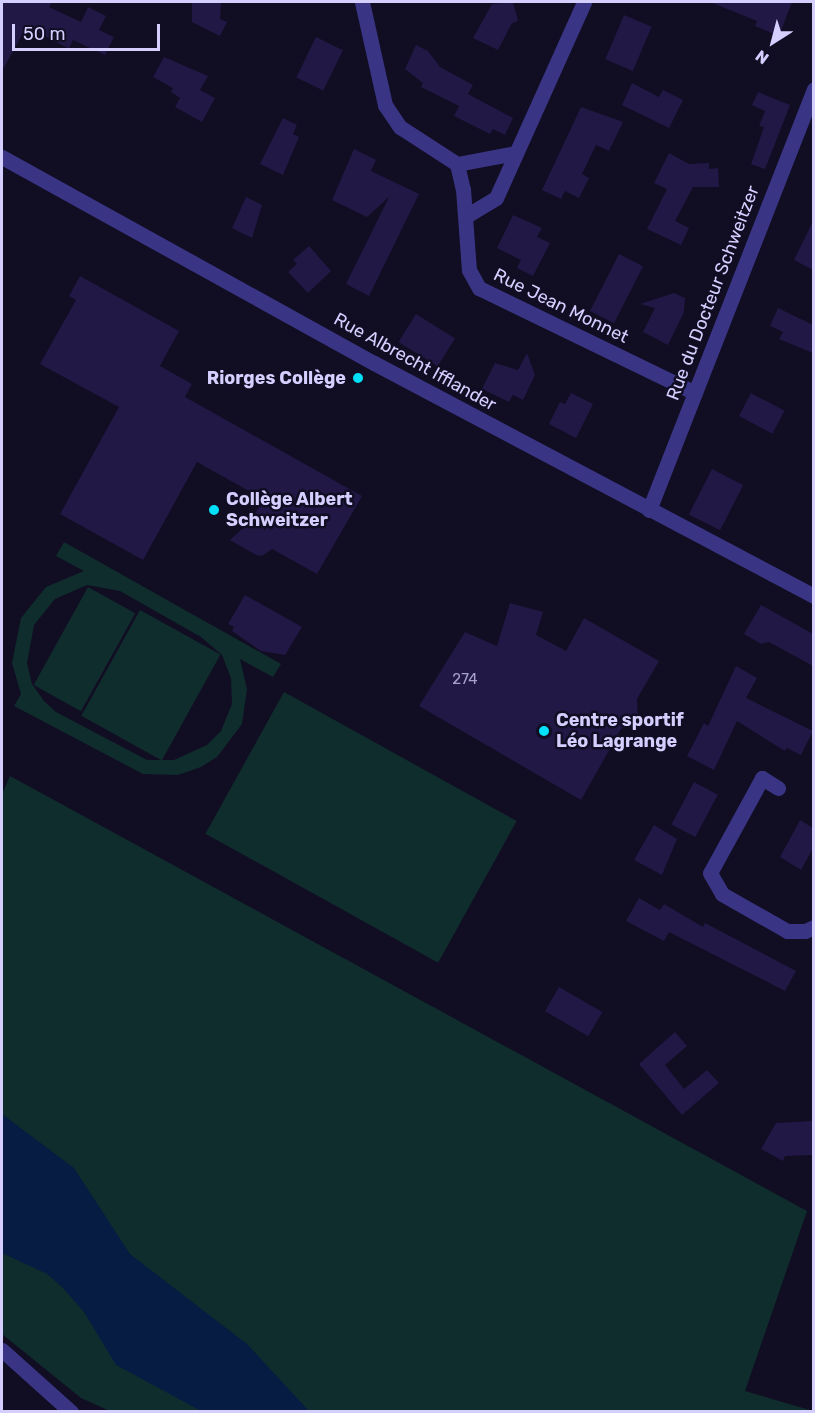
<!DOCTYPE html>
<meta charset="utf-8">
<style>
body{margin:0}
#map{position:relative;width:815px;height:1413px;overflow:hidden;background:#110d23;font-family:Rubik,sans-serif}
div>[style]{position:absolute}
.green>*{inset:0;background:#0f2d2c;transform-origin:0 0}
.water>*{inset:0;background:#071c42}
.building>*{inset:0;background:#211845;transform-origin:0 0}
.street>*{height:15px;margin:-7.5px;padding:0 7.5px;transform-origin:7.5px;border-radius:7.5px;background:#393584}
.dots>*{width:16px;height:16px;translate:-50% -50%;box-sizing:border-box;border:3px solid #110d23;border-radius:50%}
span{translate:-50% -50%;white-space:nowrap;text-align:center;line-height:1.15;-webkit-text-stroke:5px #110d23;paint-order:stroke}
.number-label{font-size:15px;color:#a7a1d0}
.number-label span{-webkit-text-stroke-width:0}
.street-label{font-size:18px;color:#d4cfff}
.poi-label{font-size:18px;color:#d4cfff;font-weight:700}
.right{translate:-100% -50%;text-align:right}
.left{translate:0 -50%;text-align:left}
.frame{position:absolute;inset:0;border:3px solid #d4cfff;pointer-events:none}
.north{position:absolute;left:743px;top:12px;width:60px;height:60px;-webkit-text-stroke:4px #110d23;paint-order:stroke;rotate:216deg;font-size:16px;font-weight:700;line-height:24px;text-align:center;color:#d4cfff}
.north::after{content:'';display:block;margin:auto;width:21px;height:27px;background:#d4cfff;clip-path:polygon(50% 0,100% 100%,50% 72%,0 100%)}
.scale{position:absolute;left:12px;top:24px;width:148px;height:27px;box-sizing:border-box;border:3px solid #d4cfff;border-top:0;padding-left:8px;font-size:18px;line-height:21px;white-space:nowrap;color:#d4cfff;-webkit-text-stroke:4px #110d23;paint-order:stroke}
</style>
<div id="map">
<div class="green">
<div style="clip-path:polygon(evenodd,64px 542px,281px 664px,273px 677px,240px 659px,247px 689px,242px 724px,217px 757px,201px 767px,178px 775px,143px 774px,14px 706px,21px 694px,12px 663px,21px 618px,46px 587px,84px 571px,56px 556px,64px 542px,87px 585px,120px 591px,201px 637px,222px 655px,231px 678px,232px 704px,221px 731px,207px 745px,174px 760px,147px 760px,56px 712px,44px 701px,32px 684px,27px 663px,34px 625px,55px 599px,87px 585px)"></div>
<div style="left:88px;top:587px;width:54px;height:112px;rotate:29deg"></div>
<div style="left:140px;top:610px;width:92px;height:121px;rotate:29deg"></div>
<div style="left:284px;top:692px;width:266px;height:162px;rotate:29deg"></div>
<div style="clip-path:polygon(10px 776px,807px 1211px,745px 1391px,813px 1411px,112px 1412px,81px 1398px,2px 1334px,2px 794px)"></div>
</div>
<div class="water">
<div style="clip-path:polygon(2px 1114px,74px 1168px,130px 1254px,247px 1344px,309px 1411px,201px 1411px,116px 1365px,84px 1312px,62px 1287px,47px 1274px,2px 1253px)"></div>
</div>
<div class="building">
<div style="clip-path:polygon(2px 2px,52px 2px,49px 7px,81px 22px,88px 7px,106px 16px,99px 30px,114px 37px,105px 55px,73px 40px,69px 49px,27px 26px,2px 71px)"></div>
<div style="clip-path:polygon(192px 2px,221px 3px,220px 19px,227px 22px,220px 36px,192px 22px)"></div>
<div style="clip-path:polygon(513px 2px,518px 21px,512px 23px,498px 50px,473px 38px,492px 4px)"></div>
<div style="clip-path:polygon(710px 2px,792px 2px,779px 36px,755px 26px,757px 21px)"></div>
<div style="left:624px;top:15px;width:30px;height:48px;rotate:23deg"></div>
<div style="left:316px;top:37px;width:30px;height:45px;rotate:26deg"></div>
<div style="clip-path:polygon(416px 45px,428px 51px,440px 67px,473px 85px,468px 94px,513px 118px,505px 135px,493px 129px,490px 134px,454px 116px,459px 106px,421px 87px,423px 83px,405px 69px)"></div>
<div style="clip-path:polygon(164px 57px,208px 76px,200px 90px,215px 98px,202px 122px,175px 107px,180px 98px,171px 92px,173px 88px,153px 77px)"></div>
<div style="clip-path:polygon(632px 83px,659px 97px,663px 90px,683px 100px,669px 128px,622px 105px)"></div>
<div style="clip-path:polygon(758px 92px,790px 105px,765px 169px,751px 164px,764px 127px,759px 126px,765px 111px,752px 105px)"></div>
<div style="clip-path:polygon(581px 107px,623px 122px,609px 151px,596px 145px,582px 174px,589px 178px,579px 198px,565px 191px,561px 199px,542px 190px)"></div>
<div style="clip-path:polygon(283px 118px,297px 125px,293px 134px,299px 137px,283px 175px,260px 164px)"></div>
<div style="clip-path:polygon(354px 149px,376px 160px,371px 171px,419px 194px,369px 296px,346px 284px,389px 197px,367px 217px,332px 200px)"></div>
<div style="clip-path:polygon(669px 153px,689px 164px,709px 163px,709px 169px,718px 168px,719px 187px,693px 187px,675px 221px,689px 228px,681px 245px,647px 229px,667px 189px,654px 183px)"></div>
<div style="clip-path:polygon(246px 197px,262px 205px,252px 238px,232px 228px)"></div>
<div style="clip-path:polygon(513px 215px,542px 228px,537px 237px,550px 243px,533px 276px,517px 268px,521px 260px,497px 248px)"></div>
<div style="clip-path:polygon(813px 221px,813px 270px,794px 260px)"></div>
<div style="clip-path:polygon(309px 246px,331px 271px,308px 293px,288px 272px,297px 264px,293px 260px)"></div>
<div style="left:619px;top:254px;width:27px;height:64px;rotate:27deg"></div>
<div style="clip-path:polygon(80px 276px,179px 331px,160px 366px,192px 384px,185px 397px,362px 496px,317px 574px,272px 549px,262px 556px,256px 555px,230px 540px,251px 521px,263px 499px,197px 462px,143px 560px,60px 514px,119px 407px,40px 364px,76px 300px,69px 296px)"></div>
<div style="clip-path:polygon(674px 293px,685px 298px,684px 312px,668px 345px,643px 332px,655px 308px,640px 304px)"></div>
<div style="clip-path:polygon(778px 308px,813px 325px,813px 353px,779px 339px,783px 332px,770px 326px)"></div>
<div style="left:416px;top:314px;width:46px;height:33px;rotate:32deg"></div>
<div style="clip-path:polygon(527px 353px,535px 375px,523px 400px,513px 395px,509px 402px,482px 389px,495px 363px,518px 370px)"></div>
<div style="clip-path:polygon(571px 393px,593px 404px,576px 438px,549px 424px,560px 402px,565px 404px)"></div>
<div style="left:751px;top:393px;width:38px;height:26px;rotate:28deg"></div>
<div style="left:712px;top:469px;width:35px;height:51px;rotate:27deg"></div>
<div style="clip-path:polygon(245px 595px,302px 627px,285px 655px,261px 651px,232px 631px,234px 627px,228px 624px)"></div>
<div style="clip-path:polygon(510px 603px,543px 612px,536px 635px,566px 651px,584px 618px,659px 661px,637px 699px,638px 719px,621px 729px,581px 800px,419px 706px,465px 632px,497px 646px)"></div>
<div style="clip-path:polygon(761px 605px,813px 634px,813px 666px,769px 642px,761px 644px,744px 634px)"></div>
<div style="clip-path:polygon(736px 666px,757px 678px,746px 698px,813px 731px,801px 755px,787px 748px,785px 751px,737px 721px,714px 770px,687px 756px,704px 723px,708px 726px)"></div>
<div style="left:694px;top:782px;width:27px;height:48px;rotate:28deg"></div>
<div style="clip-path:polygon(800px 820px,813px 828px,813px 848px,801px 870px,780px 857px)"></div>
<div style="clip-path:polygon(654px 825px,677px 839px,662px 875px,634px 860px)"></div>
<div style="clip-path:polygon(639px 898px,660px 910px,664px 904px,703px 927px,705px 923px,796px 971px,785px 991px,669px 932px,664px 941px,626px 921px)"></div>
<div style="left:559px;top:987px;width:50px;height:28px;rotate:30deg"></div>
<div style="clip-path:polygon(675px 1032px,687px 1046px,665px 1065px,684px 1089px,707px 1070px,719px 1083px,682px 1115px,639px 1064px)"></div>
<div style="clip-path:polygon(812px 1121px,813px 1155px,785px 1156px,783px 1161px,761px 1149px,776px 1123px)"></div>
</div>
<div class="street">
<div style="left:362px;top:2px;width:106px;rotate:77.4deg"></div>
<div style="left:385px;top:105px;width:27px;rotate:56deg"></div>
<div style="left:400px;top:127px;width:68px;rotate:33deg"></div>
<div style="left:457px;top:164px;width:26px;rotate:77deg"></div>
<div style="left:463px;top:189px;width:81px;rotate:85.8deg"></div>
<div style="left:469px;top:270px;width:21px;rotate:61deg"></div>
<div style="left:479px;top:288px;width:240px;rotate:25.9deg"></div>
<div style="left:2px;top:157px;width:425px;rotate:29deg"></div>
<div style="left:374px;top:363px;width:498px;rotate:27.9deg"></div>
<div style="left:457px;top:164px;width:60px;rotate:-10.6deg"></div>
<div style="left:466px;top:216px;width:35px;rotate:-31deg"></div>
<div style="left:496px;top:198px;width:215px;rotate:-65.8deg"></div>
<div style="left:649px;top:510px;width:452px;rotate:-68.6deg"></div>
<div style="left:778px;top:788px;width:19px;rotate:-148deg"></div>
<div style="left:762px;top:778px;width:108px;rotate:118.7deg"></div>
<div style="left:710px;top:873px;width:24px;rotate:60deg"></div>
<div style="left:722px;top:894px;width:75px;rotate:29.6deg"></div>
<div style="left:787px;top:931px;width:18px"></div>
<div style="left:805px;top:931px;width:10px;rotate:-24deg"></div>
<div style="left:2px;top:1350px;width:93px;rotate:41.9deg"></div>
</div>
<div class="dots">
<div style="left:358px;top:378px;background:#00e0fa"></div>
<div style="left:214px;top:510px;background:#00e0fa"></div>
<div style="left:544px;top:731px;background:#00e0fa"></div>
</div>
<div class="number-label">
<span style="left:465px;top:680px">274</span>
</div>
<div class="street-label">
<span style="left:713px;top:293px;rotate:-69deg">Rue du Docteur Schweitzer</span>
<span style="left:561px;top:306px;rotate:26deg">Rue Jean Monnet</span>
<span style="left:415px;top:362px;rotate:29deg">Rue Albrecht Ifflander</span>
</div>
<div class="poi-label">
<span class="right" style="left:346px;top:378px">Riorges Collège</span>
<span class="left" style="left:226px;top:510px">Collège Albert<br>Schweitzer</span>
<span class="left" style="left:556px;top:731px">Centre sportif<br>Léo Lagrange</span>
</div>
<div class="frame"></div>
<div class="north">N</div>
<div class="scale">50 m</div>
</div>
